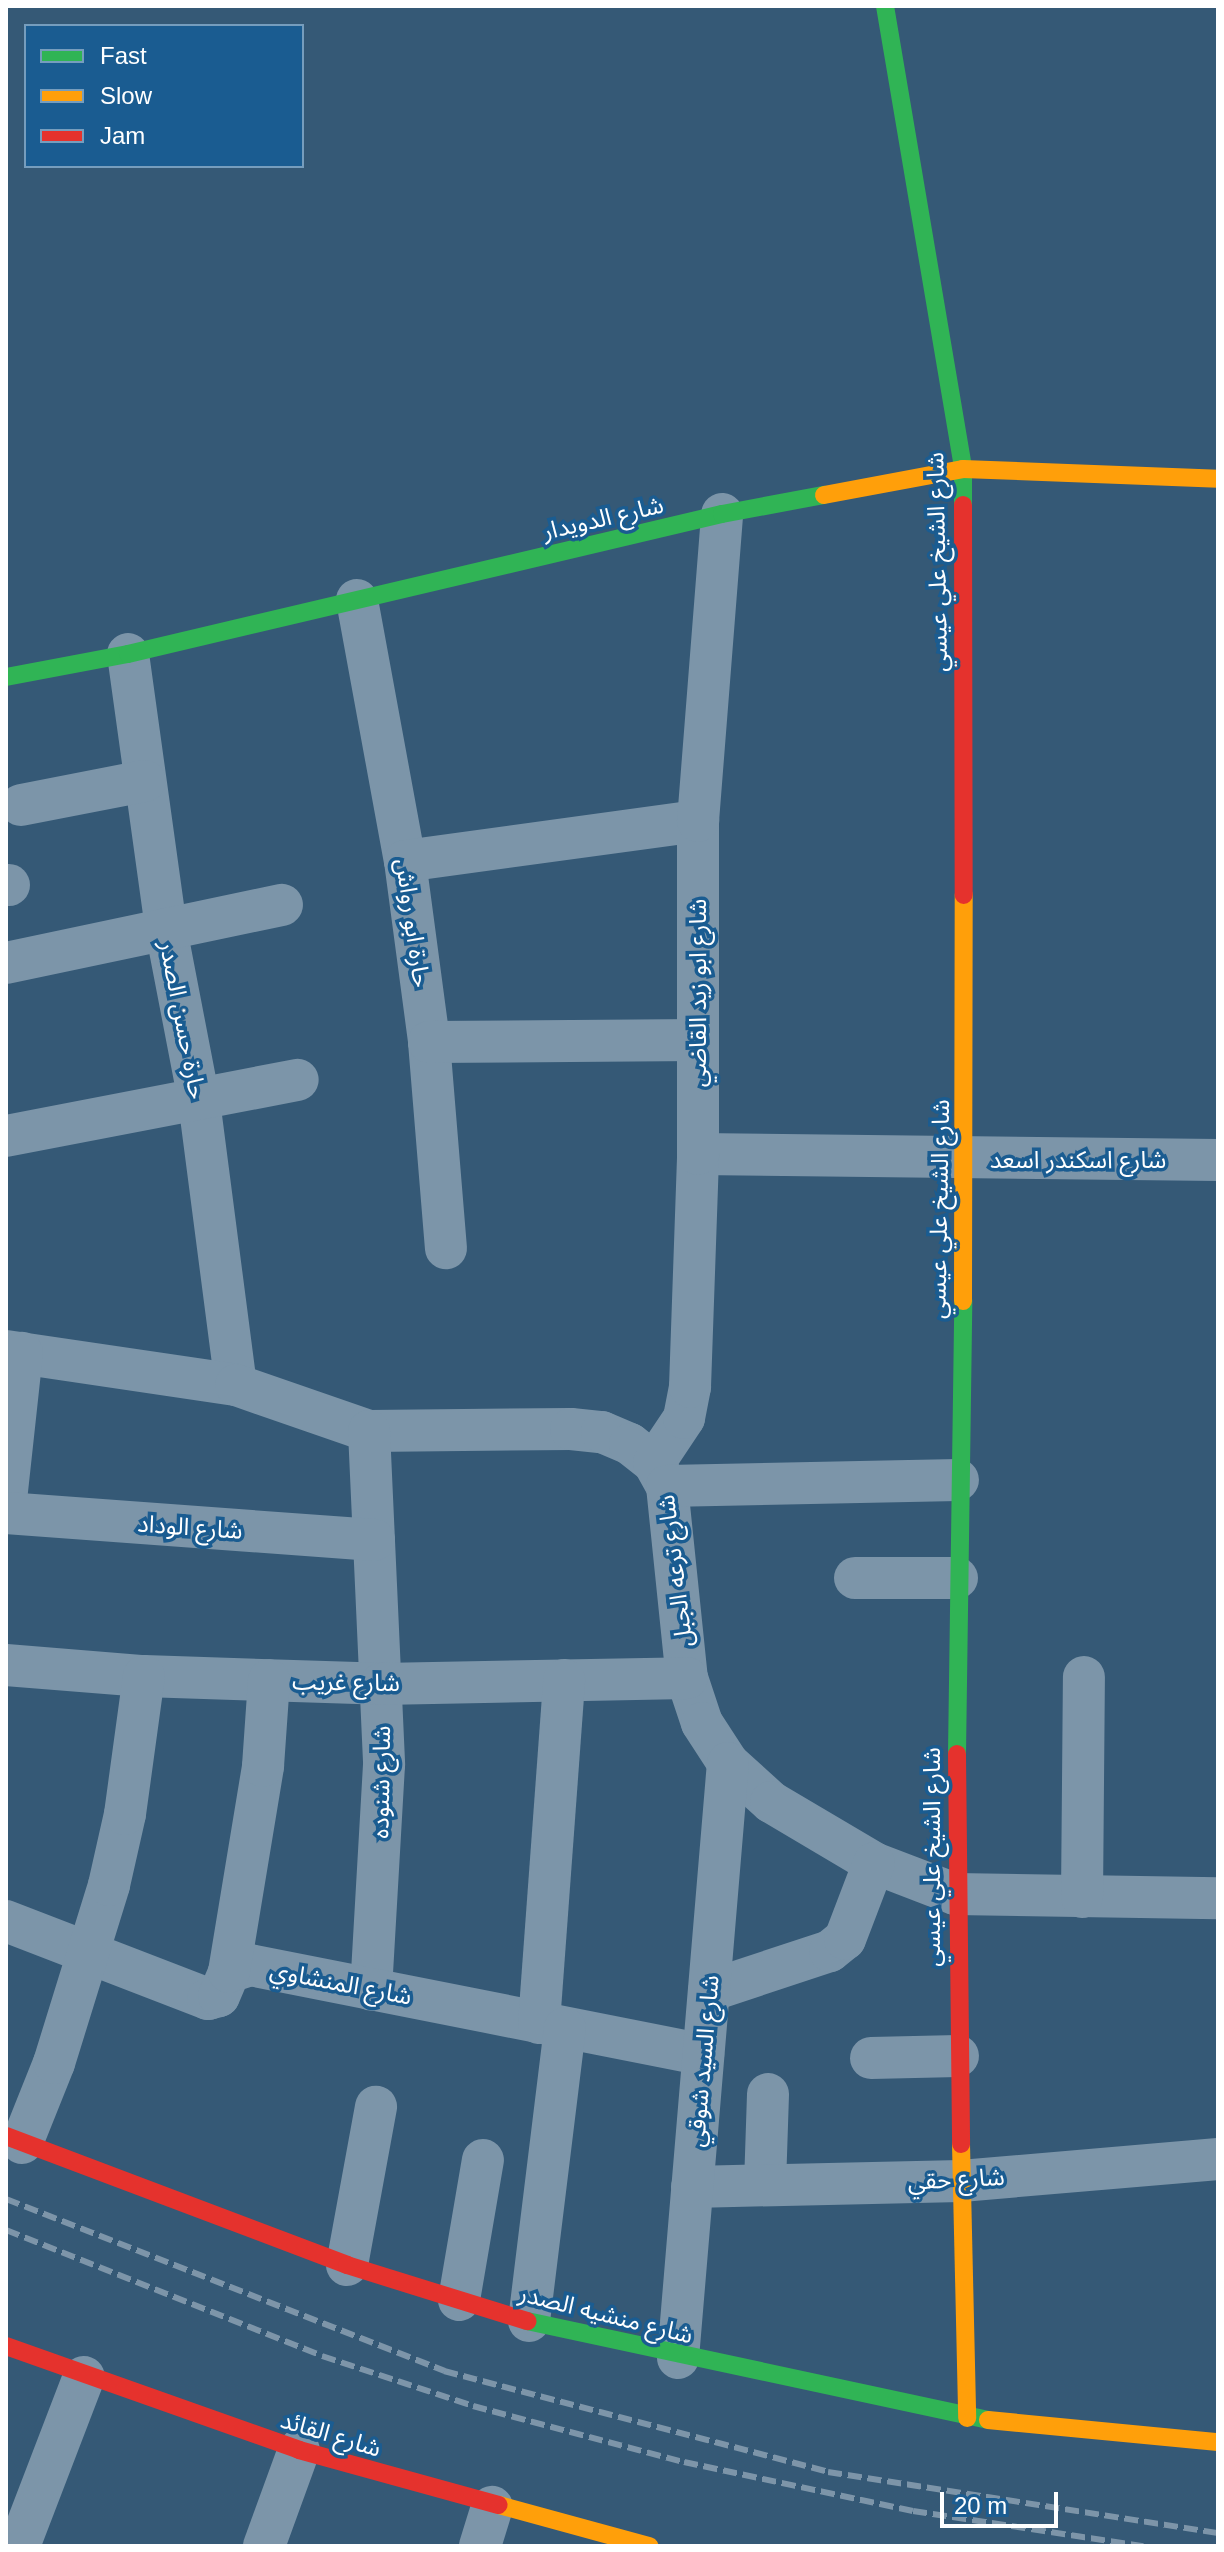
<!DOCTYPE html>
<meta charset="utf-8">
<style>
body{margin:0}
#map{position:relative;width:1224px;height:2552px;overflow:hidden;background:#355976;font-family:Helvetica,"Noto Sans Arabic",sans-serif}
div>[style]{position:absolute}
.street>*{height:42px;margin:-21px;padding:0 21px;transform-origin:21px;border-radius:21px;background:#7c95a9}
.fast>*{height:18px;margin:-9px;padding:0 9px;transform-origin:9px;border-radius:9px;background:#30b455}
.slow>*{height:18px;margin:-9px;padding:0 9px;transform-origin:9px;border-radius:9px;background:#ff9f0a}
.jam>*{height:18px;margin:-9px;padding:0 9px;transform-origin:9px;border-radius:9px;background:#e5322d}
.rail>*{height:6px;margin-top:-3px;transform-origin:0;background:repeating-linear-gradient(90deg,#7d95a9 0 14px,transparent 0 20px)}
span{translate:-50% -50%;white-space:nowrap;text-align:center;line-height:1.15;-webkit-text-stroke:7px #1a5c91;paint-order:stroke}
.street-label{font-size:24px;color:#fff}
.frame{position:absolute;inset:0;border:8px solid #fff;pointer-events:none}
.legend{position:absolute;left:24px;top:24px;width:280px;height:144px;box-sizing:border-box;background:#1a5c91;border:2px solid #769dbd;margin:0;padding:10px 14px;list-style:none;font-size:24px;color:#fff}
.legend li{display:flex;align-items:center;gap:16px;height:40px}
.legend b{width:40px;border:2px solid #769dbd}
.scale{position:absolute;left:940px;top:2492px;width:118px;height:36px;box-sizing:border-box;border:4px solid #fff;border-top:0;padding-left:10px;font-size:24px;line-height:28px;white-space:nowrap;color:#fff;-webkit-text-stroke:6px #1a5c91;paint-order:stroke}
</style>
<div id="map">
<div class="street">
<div style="left:357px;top:600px;width:265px;rotate:79.6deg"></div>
<div style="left:405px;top:861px;width:183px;rotate:82.4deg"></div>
<div style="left:429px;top:1042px;width:207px;rotate:85.3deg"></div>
<div style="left:128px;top:654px;width:278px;rotate:82.1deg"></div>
<div style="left:166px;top:929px;width:175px;rotate:79.1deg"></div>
<div style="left:199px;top:1101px;width:286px;rotate:82.6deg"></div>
<div style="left:21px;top:805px;width:126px;rotate:-11deg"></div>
<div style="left:405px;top:861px;width:296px;rotate:-7.8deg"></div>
<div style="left:6px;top:885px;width:3px"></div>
<div style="left:6px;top:963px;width:282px;rotate:-11.9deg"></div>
<div style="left:429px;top:1042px;width:269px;rotate:-0.4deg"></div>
<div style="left:6px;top:1136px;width:297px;rotate:-10.9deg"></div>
<div style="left:698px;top:1154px;width:520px;rotate:0.66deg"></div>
<div style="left:6px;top:1351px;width:232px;rotate:8.4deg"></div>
<div style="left:236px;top:1385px;width:141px;rotate:19.1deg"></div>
<div style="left:369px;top:1431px;width:202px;rotate:-0.6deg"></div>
<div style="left:571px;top:1429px;width:31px;rotate:6deg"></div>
<div style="left:602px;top:1432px;width:30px;rotate:23deg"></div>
<div style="left:630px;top:1444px;width:31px;rotate:38deg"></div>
<div style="left:654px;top:1463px;width:26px;rotate:61deg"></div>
<div style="left:667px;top:1486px;width:193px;rotate:84.1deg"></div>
<div style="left:687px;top:1678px;width:47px;rotate:71.6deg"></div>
<div style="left:702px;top:1723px;width:48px;rotate:57deg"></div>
<div style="left:728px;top:1763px;width:58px;rotate:42.2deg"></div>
<div style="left:771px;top:1802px;width:120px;rotate:30.6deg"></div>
<div style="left:874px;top:1863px;width:87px;rotate:20.9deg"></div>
<div style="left:955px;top:1894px;width:263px;rotate:0.9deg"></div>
<div style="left:369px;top:1431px;width:334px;rotate:87.4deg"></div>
<div style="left:384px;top:1765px;width:225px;rotate:93.3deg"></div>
<div style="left:654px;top:1463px;width:54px;rotate:-56.3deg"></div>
<div style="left:684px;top:1418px;width:32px;rotate:-79deg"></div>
<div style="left:690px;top:1387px;width:233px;rotate:-88deg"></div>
<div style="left:698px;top:1154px;width:333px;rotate:-90deg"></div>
<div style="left:698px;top:821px;width:308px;rotate:-85.5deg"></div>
<div style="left:667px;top:1486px;width:291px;rotate:-1.2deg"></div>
<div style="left:6px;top:1500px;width:148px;rotate:-83.8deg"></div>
<div style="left:6px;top:1513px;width:369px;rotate:4.2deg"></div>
<div style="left:855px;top:1578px;width:102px"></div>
<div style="left:6px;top:1665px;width:138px;rotate:4.6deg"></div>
<div style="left:144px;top:1676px;width:237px;rotate:1.9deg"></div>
<div style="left:381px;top:1684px;width:306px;rotate:-1.1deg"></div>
<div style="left:1082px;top:1897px;width:220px;rotate:-89.5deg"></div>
<div style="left:6px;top:1921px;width:217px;rotate:21.1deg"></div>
<div style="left:208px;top:1999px;width:11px;rotate:-15deg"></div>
<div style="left:219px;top:1996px;width:26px;rotate:-67deg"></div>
<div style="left:229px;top:1972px;width:22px;rotate:-18deg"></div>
<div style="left:250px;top:1965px;width:462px;rotate:11.2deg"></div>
<div style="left:229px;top:1972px;width:209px;rotate:-80.6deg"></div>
<div style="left:263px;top:1766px;width:86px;rotate:-86deg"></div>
<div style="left:709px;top:1991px;width:127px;rotate:-18.3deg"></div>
<div style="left:830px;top:1951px;width:19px;rotate:-39deg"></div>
<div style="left:845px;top:1939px;width:81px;rotate:-69.1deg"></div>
<div style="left:539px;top:2023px;width:344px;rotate:-85.8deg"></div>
<div style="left:871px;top:2058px;width:87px;rotate:-1.3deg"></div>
<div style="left:22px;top:2143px;width:86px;rotate:-68.2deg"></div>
<div style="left:54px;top:2063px;width:186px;rotate:-72.8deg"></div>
<div style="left:109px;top:1885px;width:73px;rotate:-77.3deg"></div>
<div style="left:125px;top:1814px;width:139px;rotate:-82.2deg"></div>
<div style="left:765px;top:2185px;width:91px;rotate:-88.1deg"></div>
<div style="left:692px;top:2187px;width:269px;rotate:-1.3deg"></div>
<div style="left:961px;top:2181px;width:258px;rotate:-4.9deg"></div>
<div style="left:347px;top:2265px;width:161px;rotate:-79.6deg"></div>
<div style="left:459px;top:2300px;width:142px;rotate:-80.3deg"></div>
<div style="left:529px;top:2321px;width:295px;rotate:-83deg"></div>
<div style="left:678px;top:2358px;width:597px;rotate:-85.2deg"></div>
<div style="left:19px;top:2546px;width:181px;rotate:-69deg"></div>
<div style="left:264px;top:2546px;width:102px;rotate:-70deg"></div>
<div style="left:480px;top:2546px;width:41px;rotate:-72.9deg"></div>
</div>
<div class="fast">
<div style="left:885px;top:6px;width:470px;rotate:80.4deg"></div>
<div style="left:963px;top:469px;width:36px;rotate:90deg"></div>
<div style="left:6px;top:677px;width:124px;rotate:-10.7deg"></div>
<div style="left:128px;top:654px;width:610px;rotate:-13.26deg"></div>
<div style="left:722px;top:514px;width:104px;rotate:-10.6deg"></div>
<div style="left:957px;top:1754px;width:453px;rotate:-89.2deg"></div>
<div style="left:527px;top:2321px;width:472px;rotate:12.1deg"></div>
</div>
<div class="slow">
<div style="left:824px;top:495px;width:141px;rotate:-10.6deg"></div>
<div style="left:963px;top:469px;width:255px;rotate:2.2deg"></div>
<div style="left:963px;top:1301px;width:406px;rotate:-89.9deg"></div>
<div style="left:961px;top:2144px;width:274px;rotate:88.7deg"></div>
<div style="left:988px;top:2420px;width:231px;rotate:5.5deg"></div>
<div style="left:499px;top:2505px;width:156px;rotate:15.3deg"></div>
</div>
<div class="jam">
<div style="left:963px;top:505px;width:390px;rotate:89.9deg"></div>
<div style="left:957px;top:1754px;width:390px;rotate:89.4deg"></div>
<div style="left:6px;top:2136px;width:365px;rotate:20.7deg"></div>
<div style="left:347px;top:2265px;width:189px;rotate:17.3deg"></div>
<div style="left:6px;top:2346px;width:311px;rotate:19.5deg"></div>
<div style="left:299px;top:2450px;width:207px;rotate:15.4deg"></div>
</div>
<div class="rail">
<div style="left:6px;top:2199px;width:471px;rotate:21.4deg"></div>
<div style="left:444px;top:2371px;width:397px;rotate:14.7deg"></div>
<div style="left:828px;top:2472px;width:395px;rotate:8.9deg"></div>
<div style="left:6px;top:2230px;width:340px;rotate:21.7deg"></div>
<div style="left:322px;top:2356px;width:159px;rotate:18.3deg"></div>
<div style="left:473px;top:2406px;width:218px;rotate:14.9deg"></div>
<div style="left:684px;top:2462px;width:234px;rotate:12.1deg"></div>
<div style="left:913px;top:2511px;width:233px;rotate:8.7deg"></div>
</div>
<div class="street-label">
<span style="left:603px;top:518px;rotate:-13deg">شارع الدويدار</span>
<span style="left:937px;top:562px;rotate:-91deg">شارع الشيخ علي عيسي</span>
<span style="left:413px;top:923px;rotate:82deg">حارة ابو رواش</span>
<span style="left:698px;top:993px;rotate:-90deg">شارع ابو زيد القاضي</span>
<span style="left:183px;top:1020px;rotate:79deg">حارة حسن الصدر</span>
<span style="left:1078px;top:1160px">شارع اسكندر اسعد</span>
<span style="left:939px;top:1209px;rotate:-89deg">شارع الشيخ علي عيسي</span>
<span style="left:190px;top:1527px;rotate:4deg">شارع الوداد</span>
<span style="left:675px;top:1571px;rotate:-97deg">شارع ترعه الجبل</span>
<span style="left:346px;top:1682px;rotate:1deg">شارع غريب</span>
<span style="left:381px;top:1782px;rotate:-89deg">شارع شنوده</span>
<span style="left:932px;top:1857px;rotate:-90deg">شارع الشيخ علي عيسي</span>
<span style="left:341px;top:1983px;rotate:11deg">شارع المنشاوي</span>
<span style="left:703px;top:2061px;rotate:-85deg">شارع السيد شوقي</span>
<span style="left:956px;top:2179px;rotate:-3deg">شارع حقي</span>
<span style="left:606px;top:2314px;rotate:14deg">شارع منشيه الصدر</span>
<span style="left:331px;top:2434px;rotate:17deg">شارع القائد</span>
</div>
<div class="frame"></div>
<ul class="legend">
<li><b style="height:10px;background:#30b455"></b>Fast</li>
<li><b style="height:10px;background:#ff9f0a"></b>Slow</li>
<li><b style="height:10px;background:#e5322d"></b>Jam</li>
</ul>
<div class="scale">20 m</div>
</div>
